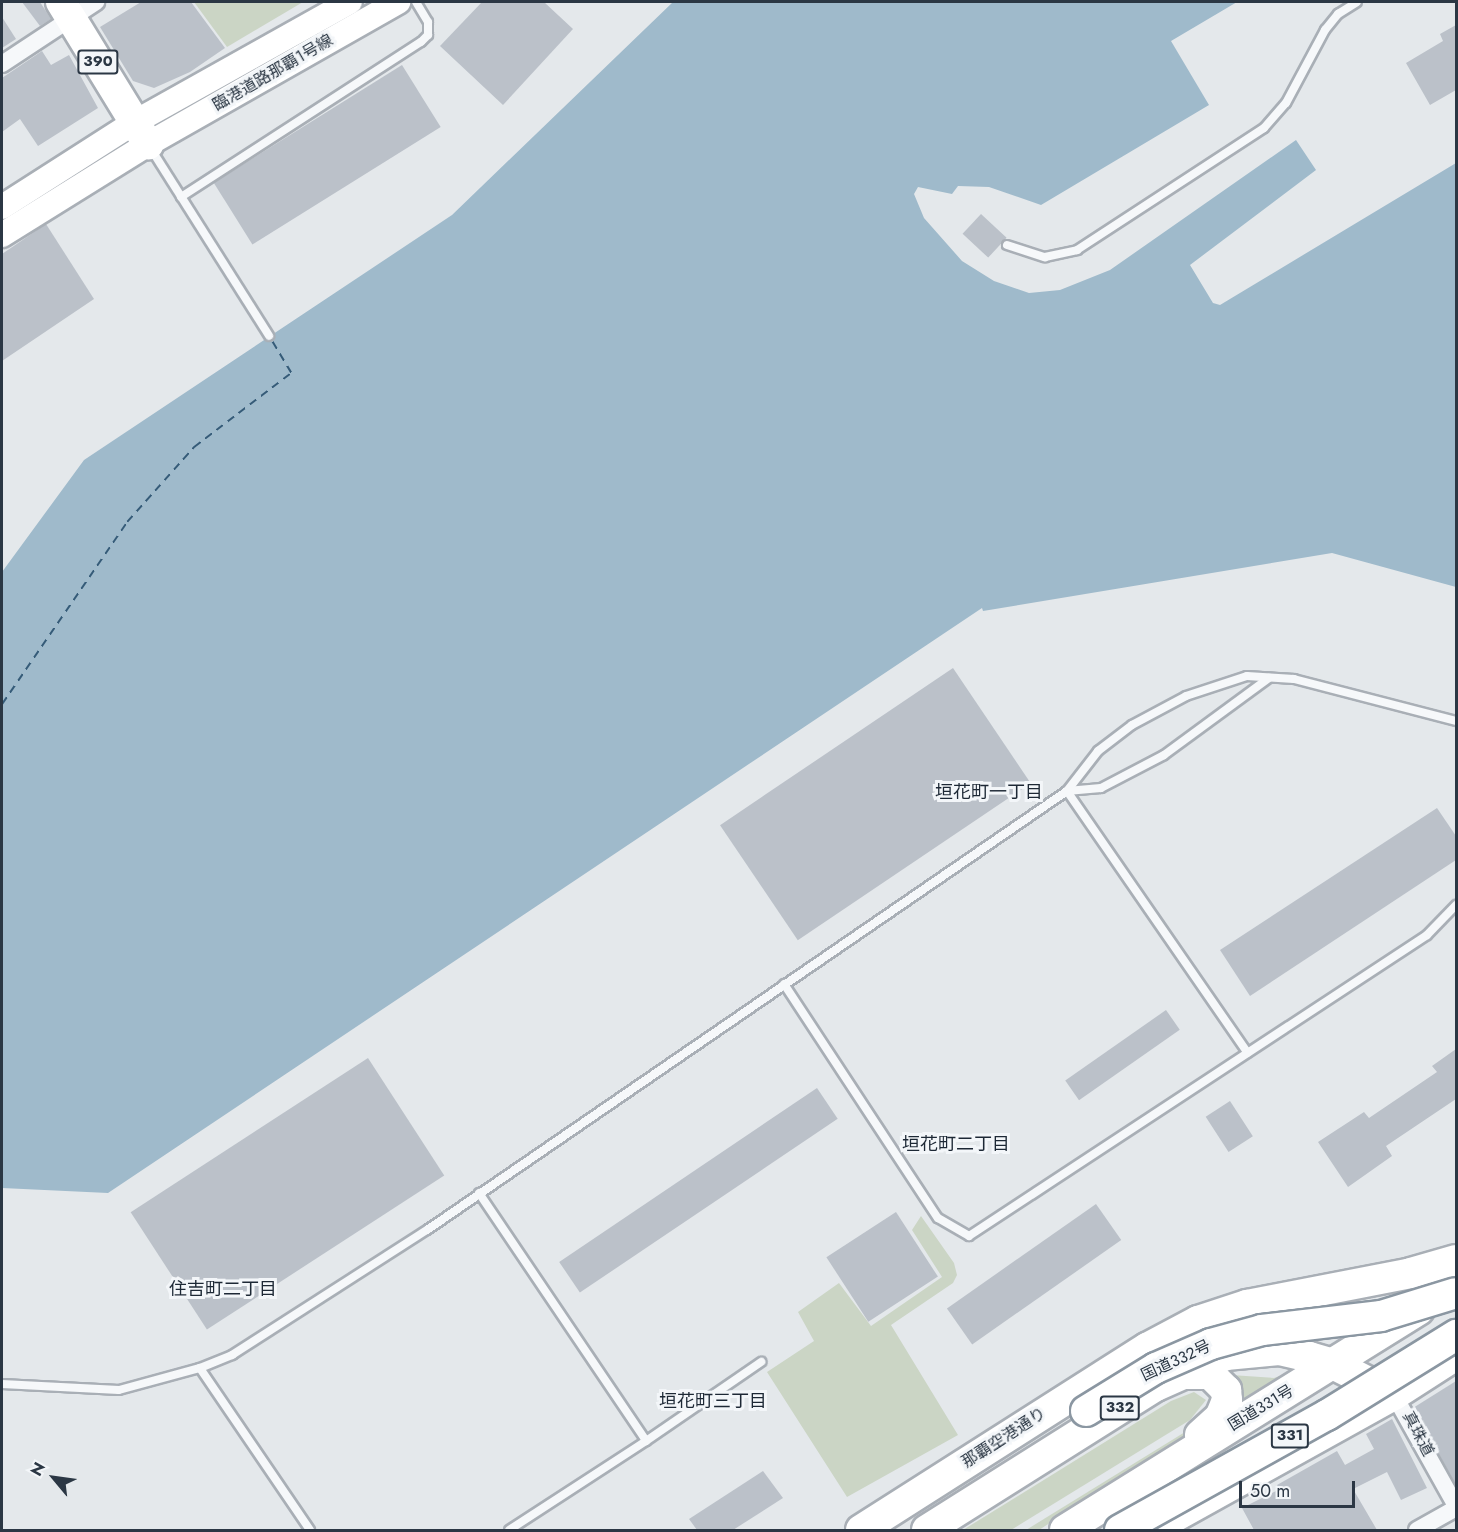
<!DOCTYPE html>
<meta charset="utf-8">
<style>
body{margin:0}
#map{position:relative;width:1458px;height:1532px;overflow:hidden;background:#e4e8eb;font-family:Jost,"Noto Sans JP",sans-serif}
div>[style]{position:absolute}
.green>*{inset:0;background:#cbd5c5}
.water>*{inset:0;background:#9fbacb}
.ferry>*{height:1.5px;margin-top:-0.75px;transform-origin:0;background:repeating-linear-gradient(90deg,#355b78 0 8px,transparent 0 14px)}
.building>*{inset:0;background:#bbc1c9;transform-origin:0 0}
.roads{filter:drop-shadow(2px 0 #a9afb6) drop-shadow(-2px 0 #a9afb6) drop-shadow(0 2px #a9afb6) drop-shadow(0 -2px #a9afb6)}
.lane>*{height:8px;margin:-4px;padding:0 4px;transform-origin:4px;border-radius:4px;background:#f6f8fa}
.street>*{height:16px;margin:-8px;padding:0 8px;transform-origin:8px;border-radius:8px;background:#f6f8fa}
.secondary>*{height:24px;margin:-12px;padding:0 12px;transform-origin:12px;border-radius:12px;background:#fff}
.highway>*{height:30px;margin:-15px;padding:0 15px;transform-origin:15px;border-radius:15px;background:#fff}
.bridges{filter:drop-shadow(2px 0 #8b97a2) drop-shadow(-2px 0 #8b97a2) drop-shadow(0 2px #8b97a2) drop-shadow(0 -2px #8b97a2)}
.highway-bridge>*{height:30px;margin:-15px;padding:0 15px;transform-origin:15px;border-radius:15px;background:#fff}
span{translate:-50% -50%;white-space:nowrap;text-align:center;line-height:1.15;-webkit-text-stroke:6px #f3f6f9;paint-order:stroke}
.shield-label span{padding:2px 4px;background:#f3f6f9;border:2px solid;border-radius:4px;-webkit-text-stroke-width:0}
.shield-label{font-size:15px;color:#2b3744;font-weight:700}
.street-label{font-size:16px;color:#2b3744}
.neighbourhood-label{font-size:18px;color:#1d2835}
.frame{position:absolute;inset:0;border:3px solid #2b3744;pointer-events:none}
.north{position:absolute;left:24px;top:1448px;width:60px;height:60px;-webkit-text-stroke:4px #f3f6f9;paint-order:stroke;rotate:299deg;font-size:16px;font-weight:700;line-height:24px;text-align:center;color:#2b3744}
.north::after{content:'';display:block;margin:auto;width:21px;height:27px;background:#2b3744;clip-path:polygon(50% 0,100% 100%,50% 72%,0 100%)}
.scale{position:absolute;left:1239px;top:1481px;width:116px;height:27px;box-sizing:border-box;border:3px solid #2b3744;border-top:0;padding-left:8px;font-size:18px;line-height:21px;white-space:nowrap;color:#2b3744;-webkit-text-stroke:4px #f3f6f9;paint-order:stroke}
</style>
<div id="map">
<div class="green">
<div style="clip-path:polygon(194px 2px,303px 2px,227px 47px)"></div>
<div style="clip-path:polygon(921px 1216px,954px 1263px,957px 1275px,953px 1283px,891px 1325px,958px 1435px,847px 1497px,767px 1372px,814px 1341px,798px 1312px,839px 1283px,871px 1326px,942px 1277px,912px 1230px)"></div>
<div style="clip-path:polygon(1291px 1372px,1293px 1376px,1238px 1411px,1231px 1375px,1274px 1378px)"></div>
<div style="clip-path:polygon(1194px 1392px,1206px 1400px,1190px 1420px,1011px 1530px,963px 1530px,1171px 1401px)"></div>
<div style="clip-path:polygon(1198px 1424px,1202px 1424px,1039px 1530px,1026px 1530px)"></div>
</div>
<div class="water">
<div style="clip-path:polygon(673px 2px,1237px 2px,1171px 41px,1209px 105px,1041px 205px,989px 187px,958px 186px,952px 194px,918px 187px,914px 194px,924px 218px,962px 261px,994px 281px,1029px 293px,1060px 290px,1110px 270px,1296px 140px,1316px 170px,1190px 265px,1213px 303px,1220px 305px,1456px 163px,1456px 587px,1332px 553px,983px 611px,982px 608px,108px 1193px,2px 1188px,2px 572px,84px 460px,452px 215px)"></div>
</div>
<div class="ferry">
<div style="left:2px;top:704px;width:221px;rotate:-55.5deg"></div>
<div style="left:127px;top:522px;width:101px;rotate:-48.2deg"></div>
<div style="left:194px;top:447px;width:122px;rotate:-37.3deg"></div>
<div style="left:291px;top:373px;width:39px;rotate:-121deg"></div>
</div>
<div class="building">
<div style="clip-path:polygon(22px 2px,40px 2px,51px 19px,40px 26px)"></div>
<div style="clip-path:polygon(141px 2px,191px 2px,225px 48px,190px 72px,154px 88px,133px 81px,100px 27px)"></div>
<div style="clip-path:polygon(482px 2px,544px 2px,573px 29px,503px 105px,440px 46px)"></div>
<div style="clip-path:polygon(2px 17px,16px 39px,2px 48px)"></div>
<div style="clip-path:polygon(1456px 25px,1456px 90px,1430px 105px,1406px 63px,1443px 41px,1440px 34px)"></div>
<div style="clip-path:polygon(42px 51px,51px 65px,69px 55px,98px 108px,38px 146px,20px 119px,2px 132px,2px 78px)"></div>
<div style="left:402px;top:65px;width:73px;height:222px;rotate:58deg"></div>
<div style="left:981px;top:214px;width:35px;height:27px;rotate:43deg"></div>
<div style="clip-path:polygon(46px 224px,94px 299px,2px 361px,2px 254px)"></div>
<div style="left:953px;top:668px;width:139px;height:281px;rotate:56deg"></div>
<div style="clip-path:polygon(1437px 808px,1456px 836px,1456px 860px,1250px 996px,1220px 950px)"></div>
<div style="left:1166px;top:1010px;width:24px;height:123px;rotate:55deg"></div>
<div style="clip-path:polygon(1456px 1049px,1456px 1099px,1386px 1146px,1392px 1156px,1348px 1187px,1318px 1142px,1364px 1112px,1369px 1118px,1437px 1072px,1432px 1066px)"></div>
<div style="left:368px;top:1058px;width:140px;height:283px;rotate:57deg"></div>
<div style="left:817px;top:1088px;width:37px;height:311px;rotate:56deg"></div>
<div style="left:1230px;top:1101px;width:42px;height:29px;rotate:57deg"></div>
<div style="left:1096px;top:1204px;width:44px;height:182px;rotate:55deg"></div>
<div style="left:896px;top:1212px;width:77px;height:83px;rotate:57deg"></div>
<div style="clip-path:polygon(1456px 1381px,1456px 1485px,1413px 1408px)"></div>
<div style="clip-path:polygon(1392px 1419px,1427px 1488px,1401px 1500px,1387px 1472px,1353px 1489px,1377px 1530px,1254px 1530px,1242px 1508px,1280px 1489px,1277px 1485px,1337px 1451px,1345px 1465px,1374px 1449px,1366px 1434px)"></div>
<div style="clip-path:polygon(763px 1471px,783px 1498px,733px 1530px,697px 1530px,689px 1519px)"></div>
</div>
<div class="roads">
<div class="lane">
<div style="left:151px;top:149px;width:221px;rotate:57.7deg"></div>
<div style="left:181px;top:197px;width:286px;rotate:-32.9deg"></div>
<div style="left:421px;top:42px;width:10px;rotate:-45deg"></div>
<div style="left:428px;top:35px;width:13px;rotate:-90deg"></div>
<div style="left:428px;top:22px;width:23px;rotate:-121deg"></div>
<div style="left:1007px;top:245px;width:40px;rotate:18deg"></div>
<div style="left:1045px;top:257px;width:33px;rotate:-12deg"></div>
<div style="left:1077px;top:250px;width:223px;rotate:-33.1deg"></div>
<div style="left:1264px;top:128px;width:33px;rotate:-49deg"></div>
<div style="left:1286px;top:103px;width:83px;rotate:-61.9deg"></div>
<div style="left:1325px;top:30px;width:21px;rotate:-51deg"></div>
<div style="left:1338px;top:14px;width:22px;rotate:-32deg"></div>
<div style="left:1067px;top:791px;width:318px;rotate:55.4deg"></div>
<div style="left:1067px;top:791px;width:34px;rotate:-5deg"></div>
<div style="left:1101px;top:788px;width:71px;rotate:-27.6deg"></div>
<div style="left:1164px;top:755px;width:130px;rotate:-36.3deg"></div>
<div style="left:784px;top:984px;width:280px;rotate:56.7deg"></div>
<div style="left:938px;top:1218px;width:36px;rotate:30deg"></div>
<div style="left:969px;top:1236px;width:548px;rotate:-33.31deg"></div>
<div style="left:1427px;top:935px;width:42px;rotate:-46deg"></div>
<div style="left:479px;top:1193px;width:299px;rotate:56deg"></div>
<div style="left:646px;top:1441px;width:163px;rotate:147deg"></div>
<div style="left:2px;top:1384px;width:117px;rotate:2.9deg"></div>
<div style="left:119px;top:1390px;width:84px;rotate:-15.2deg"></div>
<div style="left:646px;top:1441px;width:140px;rotate:-34.5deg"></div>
<div style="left:310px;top:1530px;width:196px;rotate:-124.2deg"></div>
<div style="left:200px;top:1368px;width:35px;rotate:-22deg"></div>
<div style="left:232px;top:1355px;width:232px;rotate:-32.7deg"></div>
<div style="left:427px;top:1230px;width:776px;rotate:-34.45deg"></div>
<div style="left:1067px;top:791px;width:51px;rotate:-52.2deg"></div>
<div style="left:1098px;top:751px;width:43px;rotate:-37.4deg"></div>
<div style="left:1132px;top:725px;width:61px;rotate:-28.2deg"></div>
<div style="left:1186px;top:696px;width:64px;rotate:-18.2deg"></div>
<div style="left:1247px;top:676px;width:47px;rotate:3.7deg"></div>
<div style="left:1294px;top:679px;width:167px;rotate:14.5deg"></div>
</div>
<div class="street">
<div style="left:2px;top:64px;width:113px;rotate:-33.4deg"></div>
<div style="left:1394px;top:1395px;width:127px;rotate:60.8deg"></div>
<div style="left:1417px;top:1530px;width:45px;rotate:-29.4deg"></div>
</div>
<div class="secondary">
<div style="left:2px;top:207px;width:158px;rotate:-32.6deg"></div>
<div style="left:135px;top:122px;width:246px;rotate:-29.2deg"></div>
<div style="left:2px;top:235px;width:172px;rotate:-31.9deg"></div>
<div style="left:148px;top:144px;width:288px;rotate:-29.6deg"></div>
</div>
<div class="highway">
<div style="left:61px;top:2px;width:167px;rotate:58.5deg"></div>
<div style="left:1182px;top:1374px;width:28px"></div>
<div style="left:1210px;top:1374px;width:23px;rotate:45deg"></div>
<div style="left:1226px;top:1390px;width:10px;rotate:84deg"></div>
<div style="left:1227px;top:1400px;width:18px;rotate:112deg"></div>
<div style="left:1220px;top:1417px;width:27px;rotate:138deg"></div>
<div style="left:861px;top:1530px;width:339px;rotate:-32.5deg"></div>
<div style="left:1147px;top:1348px;width:58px;rotate:-27.9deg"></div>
<div style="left:1198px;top:1321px;width:52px;rotate:-18.1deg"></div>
<div style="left:1247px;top:1305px;width:167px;rotate:-11deg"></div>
<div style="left:1411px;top:1273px;width:47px;rotate:-16.1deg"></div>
<div style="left:927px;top:1530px;width:271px;rotate:-32.2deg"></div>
<div style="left:1156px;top:1386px;width:77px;rotate:-23.9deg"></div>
<div style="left:1226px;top:1355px;width:53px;rotate:-5.4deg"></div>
<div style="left:1279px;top:1350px;width:31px;rotate:13deg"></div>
<div style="left:1309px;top:1357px;width:25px;rotate:16deg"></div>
<div style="left:1333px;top:1364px;width:68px;rotate:26.9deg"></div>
<div style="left:1065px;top:1530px;width:417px;rotate:-31.9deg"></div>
<div style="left:1151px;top:1530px;width:278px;rotate:-29.1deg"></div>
<div style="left:1394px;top:1395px;width:74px;rotate:-32.8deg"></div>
</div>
</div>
<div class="bridges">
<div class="highway-bridge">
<div style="left:1086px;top:1411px;width:82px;rotate:-31.6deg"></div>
<div style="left:1156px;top:1368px;width:60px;rotate:-23.6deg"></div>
<div style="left:1211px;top:1344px;width:53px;rotate:-15.4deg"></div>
<div style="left:1262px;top:1330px;width:120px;rotate:-6.7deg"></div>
<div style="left:1381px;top:1316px;width:78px;rotate:-17deg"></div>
<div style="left:1120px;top:1530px;width:237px;rotate:-29.1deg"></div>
<div style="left:1327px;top:1415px;width:152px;rotate:-31.8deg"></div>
</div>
</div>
<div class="shield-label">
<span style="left:98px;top:62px">390</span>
<span style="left:1120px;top:1408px">332</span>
<span style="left:1290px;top:1436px">331</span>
</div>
<div class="street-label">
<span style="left:273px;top:73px;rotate:-30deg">臨港道路那覇1号線</span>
<span style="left:1176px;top:1361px;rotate:-25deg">国道332号</span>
<span style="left:1261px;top:1408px;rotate:-31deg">国道331号</span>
<span style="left:1418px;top:1434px;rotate:62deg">真珠道</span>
<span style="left:1004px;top:1438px;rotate:-33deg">那覇空港通り</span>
</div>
<div class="neighbourhood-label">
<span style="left:989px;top:792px">垣花町一丁目</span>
<span style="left:956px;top:1144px">垣花町二丁目</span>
<span style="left:223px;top:1289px">住吉町二丁目</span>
<span style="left:713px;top:1401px">垣花町三丁目</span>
</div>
<div class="frame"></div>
<div class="north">N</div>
<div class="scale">50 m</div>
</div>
